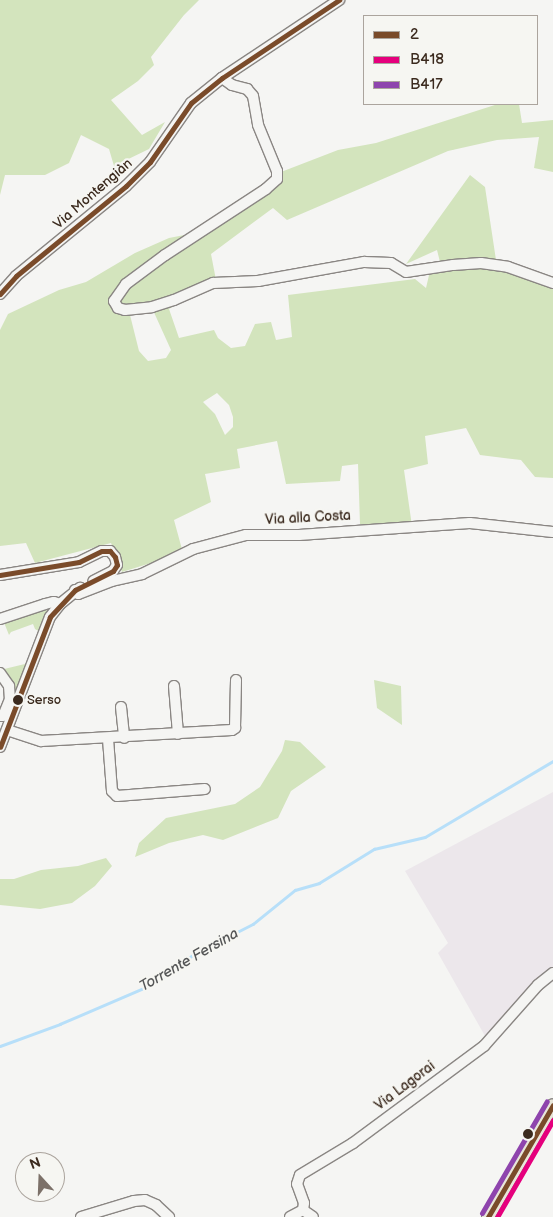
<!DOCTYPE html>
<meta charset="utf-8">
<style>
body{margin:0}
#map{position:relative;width:553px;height:1217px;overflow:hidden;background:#f5f5f3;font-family:"Balsamiq Sans",sans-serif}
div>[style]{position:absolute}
.built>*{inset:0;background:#ece7eb}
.green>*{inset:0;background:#d3e4bd}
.stream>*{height:2.5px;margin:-1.25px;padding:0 1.25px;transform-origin:1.25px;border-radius:1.25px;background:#b7dff9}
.roads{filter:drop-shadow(1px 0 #8a8683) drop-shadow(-1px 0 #8a8683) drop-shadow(0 1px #8a8683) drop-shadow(0 -1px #8a8683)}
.minor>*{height:10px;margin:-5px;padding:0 5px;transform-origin:5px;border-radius:5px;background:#f5f5f3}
.major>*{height:12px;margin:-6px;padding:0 6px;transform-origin:6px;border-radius:6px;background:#e8e6da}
.bus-1>*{height:5px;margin:-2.5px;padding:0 2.5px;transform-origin:2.5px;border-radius:2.5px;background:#7a4b2a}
.bus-2>*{height:5px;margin:-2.5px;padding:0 2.5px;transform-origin:2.5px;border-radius:2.5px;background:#e5007d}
.bus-3>*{height:5px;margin:-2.5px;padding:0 2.5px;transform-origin:2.5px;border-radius:2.5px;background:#8e44ad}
.dots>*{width:14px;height:14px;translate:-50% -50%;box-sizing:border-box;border:2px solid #f6f6f2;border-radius:50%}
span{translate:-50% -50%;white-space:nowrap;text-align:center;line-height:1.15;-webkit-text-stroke:4.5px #f6f6f2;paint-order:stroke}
.bus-label{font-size:13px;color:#3b2a1e}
.left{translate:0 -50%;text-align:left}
.street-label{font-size:14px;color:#3b2a1e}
.water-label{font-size:15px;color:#545556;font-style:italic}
.legend{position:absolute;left:363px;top:15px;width:175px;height:90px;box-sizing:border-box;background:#f6f6f2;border:1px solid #aba49d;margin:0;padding:6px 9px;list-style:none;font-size:15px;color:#3b2a1e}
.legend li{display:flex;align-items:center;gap:10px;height:25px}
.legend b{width:25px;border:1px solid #aba49d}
.north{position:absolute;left:15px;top:1152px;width:50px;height:50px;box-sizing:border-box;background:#f6f6f2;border:1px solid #aba49d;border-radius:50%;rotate:340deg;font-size:14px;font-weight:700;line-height:20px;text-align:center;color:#3b2a1e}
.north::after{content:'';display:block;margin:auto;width:18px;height:22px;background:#7c7169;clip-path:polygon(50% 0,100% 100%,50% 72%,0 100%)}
</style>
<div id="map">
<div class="built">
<div style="clip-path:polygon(553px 792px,553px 967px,485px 1036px,438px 953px,448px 943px,405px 871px)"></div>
</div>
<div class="green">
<div style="clip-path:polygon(0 0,199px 0,184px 15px,151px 57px,154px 65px,138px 81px,111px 100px,142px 135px,165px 122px,149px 149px,114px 166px,109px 149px,81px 135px,69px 163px,45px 175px,5px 175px,0 195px)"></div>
<div style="clip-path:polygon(evenodd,498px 104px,519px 104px,522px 123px,553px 120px,553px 172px,534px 168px,539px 137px,497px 140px,448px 151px,287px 220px,273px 208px,211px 254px,216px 280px,169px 309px,179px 338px,214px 330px,218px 338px,231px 348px,245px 346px,255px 324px,271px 322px,276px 340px,292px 337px,288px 295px,415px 279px,426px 288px,430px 271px,468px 267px,516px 272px,553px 288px,553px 478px,535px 477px,521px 460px,480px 455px,466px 428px,425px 436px,428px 464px,404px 470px,412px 526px,360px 524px,358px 464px,342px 466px,340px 481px,286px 484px,277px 441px,237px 449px,240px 468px,205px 474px,211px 502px,174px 520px,183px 553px,122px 572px,111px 543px,35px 563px,26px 543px,0 546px,0 330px,8px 314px,59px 290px,86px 282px,135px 253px,169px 238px,200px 232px,281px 172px,338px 150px,376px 143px,498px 104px,152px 308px,171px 350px,166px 358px,148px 361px,139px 351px,129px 311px,152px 308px,498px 104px,217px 393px,229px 405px,233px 417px,233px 427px,225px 435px,215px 414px,203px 402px,217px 393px)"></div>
<div style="clip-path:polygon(470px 175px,485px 187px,496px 260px,440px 262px,437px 250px,406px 264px)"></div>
<div style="clip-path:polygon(54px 604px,40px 632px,35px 629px,33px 624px,11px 632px,9px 635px,3px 620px)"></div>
<div style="clip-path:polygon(29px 663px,17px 692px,11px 691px,0 670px)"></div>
<div style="clip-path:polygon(374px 680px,401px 686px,402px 725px,377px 708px)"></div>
<div style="clip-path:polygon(285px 740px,300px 742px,326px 767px,291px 791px,278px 818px,223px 840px,203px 835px,169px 843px,135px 857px,139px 843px,166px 818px,235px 804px,260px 787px,282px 751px)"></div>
<div style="clip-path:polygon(106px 858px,112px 866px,95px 886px,72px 903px,40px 909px,0 905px,0 879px,14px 879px,41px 870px,78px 866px)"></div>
</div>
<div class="stream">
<div style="left:0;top:1046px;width:64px;rotate:-20.1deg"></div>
<div style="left:60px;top:1024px;width:103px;rotate:-23.3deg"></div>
<div style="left:155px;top:983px;width:49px;rotate:-36.6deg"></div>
<div style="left:194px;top:954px;width:66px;rotate:-27deg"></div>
<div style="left:253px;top:924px;width:54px;rotate:-39deg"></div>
<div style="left:295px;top:890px;width:25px;rotate:-16deg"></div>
<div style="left:319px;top:883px;width:65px;rotate:-31.7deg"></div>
<div style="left:374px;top:849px;width:52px;rotate:-13.2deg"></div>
<div style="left:425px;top:837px;width:149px;rotate:-30.7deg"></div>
</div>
<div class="roads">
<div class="minor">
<div style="left:222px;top:78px;width:12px;rotate:35deg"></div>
<div style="left:232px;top:85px;width:16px;rotate:15deg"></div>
<div style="left:247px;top:89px;width:9px;rotate:49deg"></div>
<div style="left:253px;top:96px;width:29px;rotate:80deg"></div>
<div style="left:258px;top:125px;width:50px;rotate:67.6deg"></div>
<div style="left:277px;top:171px;width:8px;rotate:90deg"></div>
<div style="left:277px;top:179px;width:15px;rotate:138deg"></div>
<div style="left:266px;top:189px;width:121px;rotate:146.8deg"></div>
<div style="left:165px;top:255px;width:49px;rotate:143.4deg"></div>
<div style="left:126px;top:284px;width:21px;rotate:125deg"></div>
<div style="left:114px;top:301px;width:8px;rotate:60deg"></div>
<div style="left:118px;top:308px;width:7px;rotate:16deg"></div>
<div style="left:125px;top:310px;width:27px;rotate:-6deg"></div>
<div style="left:152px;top:307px;width:23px;rotate:-18deg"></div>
<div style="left:174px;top:300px;width:43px;rotate:-23.6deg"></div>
<div style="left:213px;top:283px;width:45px;rotate:-2.5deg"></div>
<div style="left:258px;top:281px;width:108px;rotate:-10.2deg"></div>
<div style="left:364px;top:262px;width:27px;rotate:2deg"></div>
<div style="left:391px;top:263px;width:17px;rotate:31deg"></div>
<div style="left:406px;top:272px;width:48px;rotate:-8.5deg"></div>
<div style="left:453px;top:265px;width:28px;rotate:-4deg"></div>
<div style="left:481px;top:263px;width:27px;rotate:8deg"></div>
<div style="left:508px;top:267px;width:48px;rotate:19.6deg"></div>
<div style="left:0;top:294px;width:24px;rotate:-48deg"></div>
<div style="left:16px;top:276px;width:142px;rotate:-39.3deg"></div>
<div style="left:126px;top:186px;width:34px;rotate:-45deg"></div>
<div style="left:150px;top:162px;width:72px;rotate:-55.2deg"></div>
<div style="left:191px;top:103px;width:40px;rotate:-39deg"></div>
<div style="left:222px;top:78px;width:141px;rotate:-33.7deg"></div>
<div style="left:0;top:575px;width:80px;rotate:-9.3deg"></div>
<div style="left:79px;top:562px;width:25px;rotate:-26deg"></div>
<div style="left:102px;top:551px;width:8px"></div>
<div style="left:110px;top:551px;width:8px;rotate:50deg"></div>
<div style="left:115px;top:557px;width:8px;rotate:76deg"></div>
<div style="left:117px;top:565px;width:7px;rotate:124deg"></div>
<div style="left:113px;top:571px;width:22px;rotate:153deg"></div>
<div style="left:75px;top:590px;width:5px;rotate:53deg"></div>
<div style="left:78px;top:594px;width:36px;rotate:-21deg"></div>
<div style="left:112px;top:581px;width:31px;rotate:-13deg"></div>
<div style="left:142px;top:574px;width:57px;rotate:-26.1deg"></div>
<div style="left:193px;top:549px;width:55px;rotate:-14.8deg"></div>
<div style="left:246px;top:535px;width:53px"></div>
<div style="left:299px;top:535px;width:171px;rotate:-4deg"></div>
<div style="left:470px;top:523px;width:83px;rotate:6.2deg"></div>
<div style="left:0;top:619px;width:47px;rotate:-18.4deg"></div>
<div style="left:45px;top:604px;width:9px;rotate:-13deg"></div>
<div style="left:54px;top:602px;width:6px;rotate:18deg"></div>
<div style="left:0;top:673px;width:16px;rotate:55deg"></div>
<div style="left:9px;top:686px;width:13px;rotate:86deg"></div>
<div style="left:10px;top:699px;width:18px;rotate:112deg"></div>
<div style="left:3px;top:716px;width:3px;rotate:180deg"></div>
<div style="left:174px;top:686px;width:48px;rotate:85.2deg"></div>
<div style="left:121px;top:707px;width:31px;rotate:84deg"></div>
<div style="left:7px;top:730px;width:36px;rotate:18deg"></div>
<div style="left:41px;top:741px;width:191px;rotate:-3.3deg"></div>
<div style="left:232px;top:730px;width:4px;rotate:-34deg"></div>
<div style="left:235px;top:728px;width:48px;rotate:-88.8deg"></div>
<div style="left:108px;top:739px;width:52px;rotate:85.6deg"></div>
<div style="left:112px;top:791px;width:7px;rotate:45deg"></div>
<div style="left:117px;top:796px;width:88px;rotate:-4.5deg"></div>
<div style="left:0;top:747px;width:139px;rotate:-69deg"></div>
<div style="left:50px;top:617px;width:16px;rotate:-52deg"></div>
<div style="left:60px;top:604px;width:26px;rotate:-39deg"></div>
<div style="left:303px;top:1210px;width:7px;rotate:-82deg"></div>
<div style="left:304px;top:1203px;width:20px;rotate:-110deg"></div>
<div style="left:297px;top:1184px;width:9px;rotate:-72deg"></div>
<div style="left:300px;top:1175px;width:62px;rotate:-31.1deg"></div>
<div style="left:353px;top:1143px;width:163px;rotate:-36.5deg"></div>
<div style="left:484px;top:1046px;width:81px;rotate:-48.5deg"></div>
<div style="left:538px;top:985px;width:19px;rotate:-39deg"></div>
<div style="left:303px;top:1210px;width:12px;rotate:35deg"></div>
<div style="left:81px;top:1217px;width:55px;rotate:-16.8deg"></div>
<div style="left:134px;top:1201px;width:11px;rotate:-5deg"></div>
<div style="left:145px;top:1200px;width:12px;rotate:24deg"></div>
<div style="left:156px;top:1205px;width:18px;rotate:43deg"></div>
<div style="left:290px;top:1217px;width:15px;rotate:-28deg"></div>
</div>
<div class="major">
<div style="left:488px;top:1217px;width:129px;rotate:-59.9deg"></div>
</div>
</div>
<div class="bus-1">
<div style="left:0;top:294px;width:24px;rotate:-48deg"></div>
<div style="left:16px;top:276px;width:142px;rotate:-39.3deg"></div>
<div style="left:126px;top:186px;width:34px;rotate:-45deg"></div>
<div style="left:150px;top:162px;width:72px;rotate:-55.2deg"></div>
<div style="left:191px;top:103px;width:40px;rotate:-39deg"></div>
<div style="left:222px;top:78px;width:141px;rotate:-33.7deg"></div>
<div style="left:0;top:575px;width:80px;rotate:-9.3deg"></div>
<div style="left:79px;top:562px;width:25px;rotate:-26deg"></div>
<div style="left:102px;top:551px;width:8px"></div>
<div style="left:110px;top:551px;width:8px;rotate:50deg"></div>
<div style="left:115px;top:557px;width:8px;rotate:76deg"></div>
<div style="left:117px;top:565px;width:7px;rotate:124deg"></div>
<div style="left:113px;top:571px;width:42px;rotate:153.4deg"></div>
<div style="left:75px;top:590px;width:37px;rotate:133deg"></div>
<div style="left:50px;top:617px;width:139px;rotate:111deg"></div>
<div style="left:488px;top:1217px;width:129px;rotate:-59.9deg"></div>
</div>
<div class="bus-2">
<div style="left:497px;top:1217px;width:112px;rotate:-60deg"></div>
</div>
<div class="bus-3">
<div style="left:482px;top:1213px;width:129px;rotate:-59.9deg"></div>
</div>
<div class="dots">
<div style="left:18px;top:700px;background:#3b2a1e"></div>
<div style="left:528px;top:1134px;background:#3b2a1e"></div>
</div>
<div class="bus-label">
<span class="left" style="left:27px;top:700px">Serso</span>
</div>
<div class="street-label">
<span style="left:93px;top:194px;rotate:-41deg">Via Montengiàn</span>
<span style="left:308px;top:518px;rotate:-3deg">Via alla Costa</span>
<span style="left:405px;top:1086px;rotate:-37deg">Via Lagorai</span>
</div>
<div class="water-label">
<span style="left:189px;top:960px;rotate:-30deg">Torrente Fersina</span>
</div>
<ul class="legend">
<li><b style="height:6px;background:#7a4b2a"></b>2</li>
<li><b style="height:6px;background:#e5007d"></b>B418</li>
<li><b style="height:6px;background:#8e44ad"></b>B417</li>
</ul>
<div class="north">N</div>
</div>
